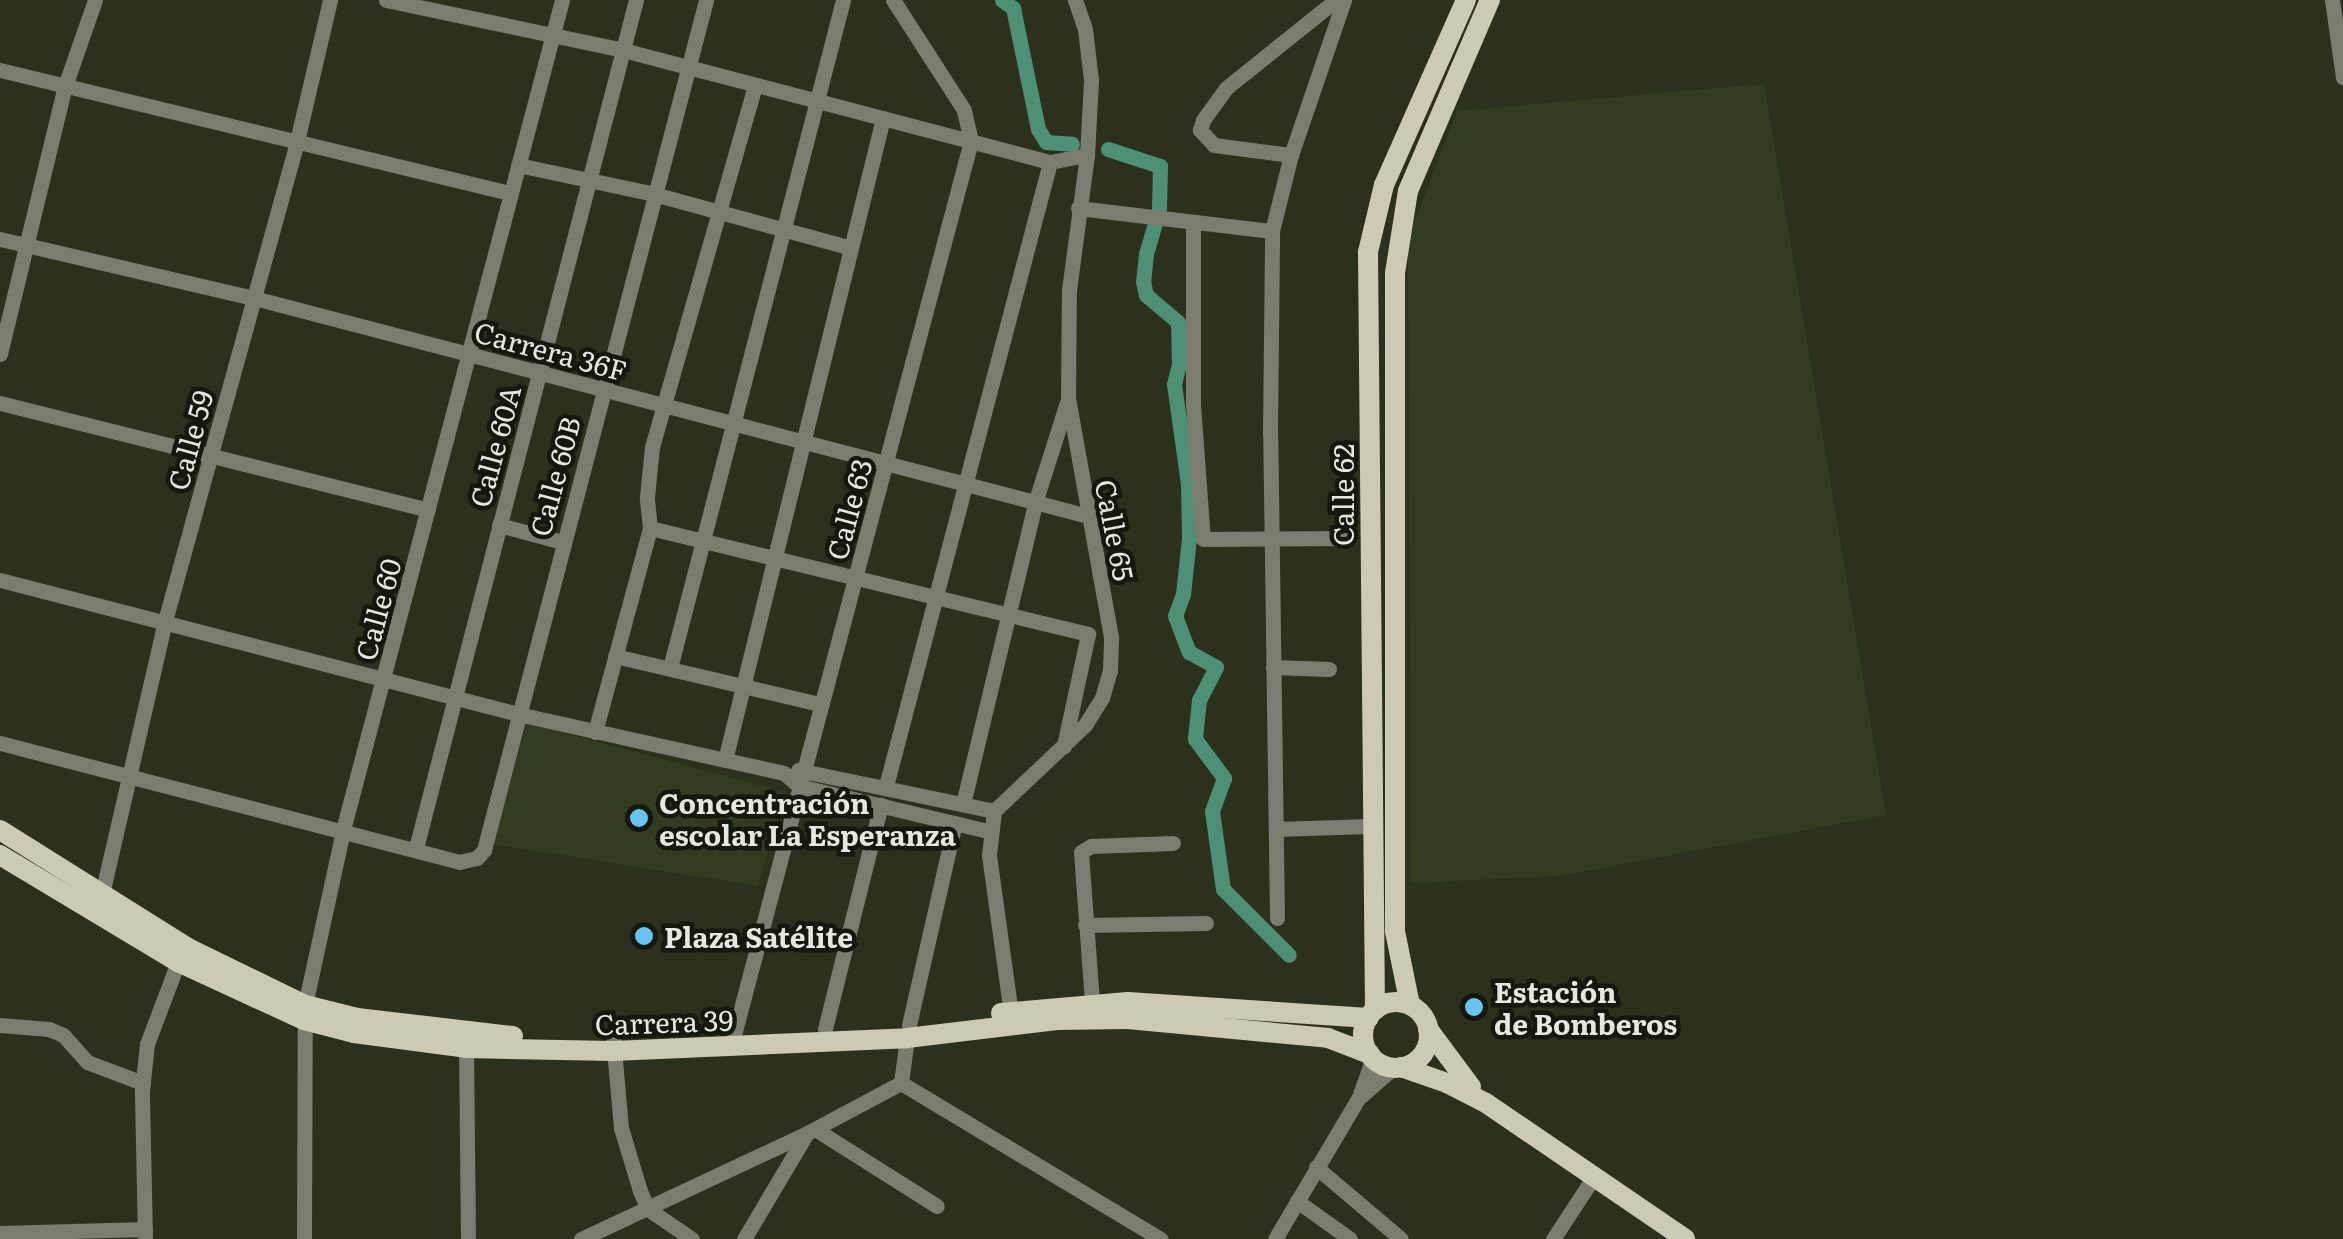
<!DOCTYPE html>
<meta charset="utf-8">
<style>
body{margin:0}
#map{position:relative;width:2343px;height:1239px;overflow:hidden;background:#2b311c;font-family:Literata,serif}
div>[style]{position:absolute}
.built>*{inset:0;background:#333b20}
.canal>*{height:15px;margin:-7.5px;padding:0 7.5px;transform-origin:7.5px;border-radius:7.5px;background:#4d9075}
.minor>*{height:15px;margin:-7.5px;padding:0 7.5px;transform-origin:7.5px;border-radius:7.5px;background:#7d7c71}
.major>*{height:20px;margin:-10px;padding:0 10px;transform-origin:10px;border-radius:10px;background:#cdcab4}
.major>.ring{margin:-10px;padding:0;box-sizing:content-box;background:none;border:20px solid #cdcab4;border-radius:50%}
.dots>*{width:28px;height:28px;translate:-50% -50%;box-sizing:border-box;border:5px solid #15180e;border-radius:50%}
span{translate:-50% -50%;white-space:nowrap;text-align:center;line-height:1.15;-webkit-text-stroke:9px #15180e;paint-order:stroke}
.street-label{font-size:28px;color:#e5e9dc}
.poi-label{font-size:28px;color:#e5e9dc;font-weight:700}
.left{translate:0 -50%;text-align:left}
</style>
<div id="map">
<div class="built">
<div style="clip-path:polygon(1764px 84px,1886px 815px,1559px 876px,1411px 883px,1408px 238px,1457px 111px)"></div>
<div style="clip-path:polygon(527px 723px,785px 792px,758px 886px,493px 844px)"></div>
</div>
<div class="canal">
<div style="left:1002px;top:0;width:14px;rotate:36deg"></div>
<div style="left:1013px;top:8px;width:124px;rotate:78.3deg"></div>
<div style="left:1038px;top:129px;width:15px;rotate:58deg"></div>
<div style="left:1046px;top:142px;width:26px;rotate:4deg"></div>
<div style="left:1108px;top:149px;width:55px;rotate:18.1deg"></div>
<div style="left:1160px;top:166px;width:43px;rotate:91.3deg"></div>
<div style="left:1159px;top:209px;width:47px;rotate:106.1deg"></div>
<div style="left:1146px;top:254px;width:27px;rotate:96deg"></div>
<div style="left:1143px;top:281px;width:14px;rotate:78deg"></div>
<div style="left:1146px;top:295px;width:42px;rotate:40.2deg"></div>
<div style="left:1178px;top:322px;width:42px;rotate:88.6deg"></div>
<div style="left:1179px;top:364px;width:21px;rotate:104deg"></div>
<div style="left:1174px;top:384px;width:101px;rotate:82deg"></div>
<div style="left:1188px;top:484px;width:54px;rotate:88.9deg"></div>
<div style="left:1189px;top:538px;width:56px;rotate:96.1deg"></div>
<div style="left:1183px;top:594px;width:23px;rotate:110deg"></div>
<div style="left:1175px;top:616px;width:39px;rotate:69deg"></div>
<div style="left:1189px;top:652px;width:31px;rotate:29deg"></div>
<div style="left:1216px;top:667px;width:37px;rotate:117deg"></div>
<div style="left:1199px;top:700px;width:39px;rotate:96deg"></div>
<div style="left:1195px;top:739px;width:49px;rotate:53.4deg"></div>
<div style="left:1224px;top:778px;width:35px;rotate:110deg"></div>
<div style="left:1212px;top:811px;width:79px;rotate:82deg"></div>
<div style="left:1223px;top:889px;width:93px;rotate:45deg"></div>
</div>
<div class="minor">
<div style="left:386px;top:0;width:242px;rotate:11.9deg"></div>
<div style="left:623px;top:50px;width:441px;rotate:14.7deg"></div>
<div style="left:1050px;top:162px;width:38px;rotate:-11deg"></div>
<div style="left:2332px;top:0;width:78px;rotate:81.9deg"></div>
<div style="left:0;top:70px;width:525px;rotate:13.56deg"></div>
<div style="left:1291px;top:155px;width:78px;rotate:-172.6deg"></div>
<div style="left:1214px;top:145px;width:21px;rotate:-133deg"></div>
<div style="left:1200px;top:130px;width:10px;rotate:-73deg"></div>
<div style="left:1203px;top:120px;width:39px;rotate:-54deg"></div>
<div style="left:1226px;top:88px;width:141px;rotate:-38.7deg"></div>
<div style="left:518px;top:165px;width:139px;rotate:12deg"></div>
<div style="left:654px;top:194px;width:204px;rotate:15.3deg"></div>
<div style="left:1078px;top:208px;width:195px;rotate:6.8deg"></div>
<div style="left:1193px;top:224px;width:180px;rotate:90deg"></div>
<div style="left:1193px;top:404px;width:135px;rotate:85.8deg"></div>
<div style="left:1203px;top:539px;width:147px;rotate:-0.4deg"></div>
<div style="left:0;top:239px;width:261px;rotate:13.1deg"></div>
<div style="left:254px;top:298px;width:862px;rotate:14.65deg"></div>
<div style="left:0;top:354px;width:273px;rotate:-76.4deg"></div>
<div style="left:64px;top:89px;width:94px;rotate:-70.8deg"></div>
<div style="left:0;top:403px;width:441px;rotate:14deg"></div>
<div style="left:499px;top:525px;width:66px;rotate:14.9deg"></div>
<div style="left:650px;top:528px;width:451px;rotate:13.6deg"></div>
<div style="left:1088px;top:634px;width:115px;rotate:102.1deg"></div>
<div style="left:0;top:580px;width:535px;rotate:14.5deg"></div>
<div style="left:518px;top:714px;width:272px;rotate:12.5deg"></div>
<div style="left:784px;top:773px;width:20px;rotate:41deg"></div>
<div style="left:799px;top:786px;width:194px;rotate:13.4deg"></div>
<div style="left:615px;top:656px;width:211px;rotate:13.2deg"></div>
<div style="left:1273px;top:667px;width:56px;rotate:2deg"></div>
<div style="left:670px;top:668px;width:690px;rotate:-75.48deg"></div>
<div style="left:595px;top:732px;width:211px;rotate:-74.9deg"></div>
<div style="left:650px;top:528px;width:31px;rotate:-96deg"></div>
<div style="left:647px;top:497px;width:50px;rotate:-84.3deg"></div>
<div style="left:652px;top:447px;width:376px;rotate:-74.1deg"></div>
<div style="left:0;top:743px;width:474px;rotate:14.5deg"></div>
<div style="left:459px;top:862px;width:18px;rotate:-13deg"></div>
<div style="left:477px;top:858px;width:11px;rotate:-49deg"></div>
<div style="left:484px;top:850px;width:879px;rotate:-75.36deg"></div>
<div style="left:725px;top:760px;width:661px;rotate:-76.17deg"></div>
<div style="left:798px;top:770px;width:200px;rotate:11.8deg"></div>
<div style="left:886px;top:786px;width:645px;rotate:-75.27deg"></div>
<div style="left:963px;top:804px;width:309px;rotate:-76.5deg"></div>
<div style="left:1035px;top:503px;width:106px;rotate:-72.4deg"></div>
<div style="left:1276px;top:829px;width:94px;rotate:-1.8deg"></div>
<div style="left:416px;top:848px;width:876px;rotate:-75.46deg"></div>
<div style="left:102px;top:894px;width:280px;rotate:-77deg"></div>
<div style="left:165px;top:621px;width:498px;rotate:-74.6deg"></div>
<div style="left:297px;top:141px;width:145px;rotate:-76.8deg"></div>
<div style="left:1277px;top:918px;width:485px;rotate:-90.8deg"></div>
<div style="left:1270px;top:433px;width:202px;rotate:-89.4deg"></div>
<div style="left:1272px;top:231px;width:78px;rotate:-76deg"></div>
<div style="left:1291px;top:155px;width:164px;rotate:-71.1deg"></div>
<div style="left:1085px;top:925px;width:121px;rotate:-0.9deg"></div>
<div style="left:1092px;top:1002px;width:150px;rotate:-94.2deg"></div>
<div style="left:1081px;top:852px;width:12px;rotate:-31deg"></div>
<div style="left:1091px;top:846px;width:82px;rotate:-2.1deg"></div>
<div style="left:1012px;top:1021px;width:168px;rotate:-97.9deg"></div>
<div style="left:989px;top:855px;width:44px;rotate:-83.5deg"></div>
<div style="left:994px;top:811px;width:125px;rotate:-43.4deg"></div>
<div style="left:1085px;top:725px;width:32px;rotate:-58deg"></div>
<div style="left:1102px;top:698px;width:29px;rotate:-74deg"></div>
<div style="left:1110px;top:670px;width:33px;rotate:-88deg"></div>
<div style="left:1111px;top:637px;width:243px;rotate:-100.2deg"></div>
<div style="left:1068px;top:398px;width:108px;rotate:-89.5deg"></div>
<div style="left:1069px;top:290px;width:136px;rotate:-82.4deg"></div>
<div style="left:1087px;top:155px;width:75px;rotate:-86.9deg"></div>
<div style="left:1091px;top:80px;width:51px;rotate:-96.7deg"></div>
<div style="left:1085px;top:29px;width:31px;rotate:-109deg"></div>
<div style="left:0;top:1025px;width:49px;rotate:4.7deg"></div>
<div style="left:49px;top:1029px;width:15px;rotate:23deg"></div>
<div style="left:63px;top:1035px;width:36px;rotate:48deg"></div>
<div style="left:87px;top:1062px;width:60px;rotate:20.6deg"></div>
<div style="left:909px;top:1025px;width:207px;rotate:-77.2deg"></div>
<div style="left:825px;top:1029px;width:231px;rotate:-76deg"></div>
<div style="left:613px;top:1038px;width:90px;rotate:84.9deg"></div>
<div style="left:621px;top:1128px;width:66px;rotate:73.2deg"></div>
<div style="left:640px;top:1191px;width:20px;rotate:66deg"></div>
<div style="left:648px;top:1209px;width:53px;rotate:34.3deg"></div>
<div style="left:731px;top:1046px;width:936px;rotate:-75.15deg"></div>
<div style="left:971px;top:141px;width:32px;rotate:-103deg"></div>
<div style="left:964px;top:110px;width:131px;rotate:-122.8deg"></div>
<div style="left:466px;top:1048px;width:191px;rotate:89.4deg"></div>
<div style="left:901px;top:1083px;width:303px;rotate:31deg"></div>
<div style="left:1362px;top:1095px;width:41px;rotate:-41.1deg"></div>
<div style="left:815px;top:1129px;width:144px;rotate:32.3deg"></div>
<div style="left:1316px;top:1167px;width:111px;rotate:40.3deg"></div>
<div style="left:1297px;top:1201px;width:65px;rotate:35.6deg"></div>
<div style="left:0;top:1233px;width:145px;rotate:-1.6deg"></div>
<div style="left:145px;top:1239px;width:149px;rotate:-91.2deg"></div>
<div style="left:142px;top:1090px;width:46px;rotate:-83.8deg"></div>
<div style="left:147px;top:1044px;width:88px;rotate:-69.3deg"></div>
<div style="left:304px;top:1239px;width:234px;rotate:-89.8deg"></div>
<div style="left:305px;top:1005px;width:179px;rotate:-77.7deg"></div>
<div style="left:343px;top:830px;width:858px;rotate:-75.22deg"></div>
<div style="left:581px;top:1239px;width:250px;rotate:-25.1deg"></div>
<div style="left:807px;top:1133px;width:106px;rotate:-28deg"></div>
<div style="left:901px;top:1083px;width:45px;rotate:-82.4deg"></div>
<div style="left:744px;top:1239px;width:123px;rotate:-59.3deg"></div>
<div style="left:1275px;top:1239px;width:165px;rotate:-59.4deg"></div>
<div style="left:1359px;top:1097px;width:41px;rotate:-70.3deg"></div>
<div style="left:1553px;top:1239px;width:73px;rotate:-56.7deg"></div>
</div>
<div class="major">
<div style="left:0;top:830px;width:224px;rotate:32.1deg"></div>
<div style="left:190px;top:949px;width:128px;rotate:26deg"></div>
<div style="left:305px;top:1005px;width:54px;rotate:14deg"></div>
<div style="left:357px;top:1018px;width:157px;rotate:6.6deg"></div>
<div style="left:0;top:855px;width:208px;rotate:31deg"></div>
<div style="left:178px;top:962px;width:139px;rotate:24.7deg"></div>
<div style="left:304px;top:1020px;width:52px;rotate:14.6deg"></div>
<div style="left:354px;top:1033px;width:113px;rotate:7.6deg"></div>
<div style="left:466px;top:1048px;width:147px;rotate:1.2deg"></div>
<div style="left:613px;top:1051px;width:294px;rotate:-2.5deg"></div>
<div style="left:907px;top:1038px;width:151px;rotate:-6.8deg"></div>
<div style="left:1057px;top:1020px;width:71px;rotate:-0.8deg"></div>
<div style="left:1128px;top:1019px;width:201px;rotate:5.4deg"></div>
<div style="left:1328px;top:1038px;width:45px;rotate:20.9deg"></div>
<div class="ring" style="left:1363px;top:1002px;width:46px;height:46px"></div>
<div style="left:1410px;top:1005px;width:76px;rotate:-101.5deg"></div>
<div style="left:1395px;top:931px;width:658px;rotate:-90deg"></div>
<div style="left:1395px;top:273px;width:83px;rotate:-81deg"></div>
<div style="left:1408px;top:191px;width:208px;rotate:-66.8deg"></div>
<div style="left:1375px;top:1010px;width:758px;rotate:-90.53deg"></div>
<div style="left:1368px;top:252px;width:69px;rotate:-76.6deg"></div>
<div style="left:1384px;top:185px;width:202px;rotate:-66.1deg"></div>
<div style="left:1001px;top:1013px;width:127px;rotate:-5deg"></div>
<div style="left:1128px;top:1002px;width:241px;rotate:3.8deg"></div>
<div style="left:1428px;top:1029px;width:72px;rotate:53.4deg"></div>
<div style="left:1401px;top:1067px;width:49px;rotate:19.2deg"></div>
<div style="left:1447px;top:1083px;width:44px;rotate:27.1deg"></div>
<div style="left:1486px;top:1103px;width:241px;rotate:34.3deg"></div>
</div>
<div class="dots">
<div style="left:639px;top:818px;background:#67c4f0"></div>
<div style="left:644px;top:936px;background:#67c4f0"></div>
<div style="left:1474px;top:1007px;background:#67c4f0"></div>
</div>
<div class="street-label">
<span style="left:551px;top:350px;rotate:15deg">Carrera 36F</span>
<span style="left:189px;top:440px;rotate:-75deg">Calle 59</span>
<span style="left:494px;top:446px;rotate:-75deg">Calle 60A</span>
<span style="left:554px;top:476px;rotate:-75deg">Calle 60B</span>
<span style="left:1342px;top:495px;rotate:-90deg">Calle 62</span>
<span style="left:848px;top:509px;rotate:-75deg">Calle 63</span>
<span style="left:1116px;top:530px;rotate:79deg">Calle 65</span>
<span style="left:377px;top:609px;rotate:-75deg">Calle 60</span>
<span style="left:664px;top:1021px;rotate:-2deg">Carrera 39</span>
</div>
<div class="poi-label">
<span class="left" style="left:659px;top:818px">Concentración<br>escolar La Esperanza</span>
<span class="left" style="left:664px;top:936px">Plaza Satélite</span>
<span class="left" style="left:1494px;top:1007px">Estación<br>de Bomberos</span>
</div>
</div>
